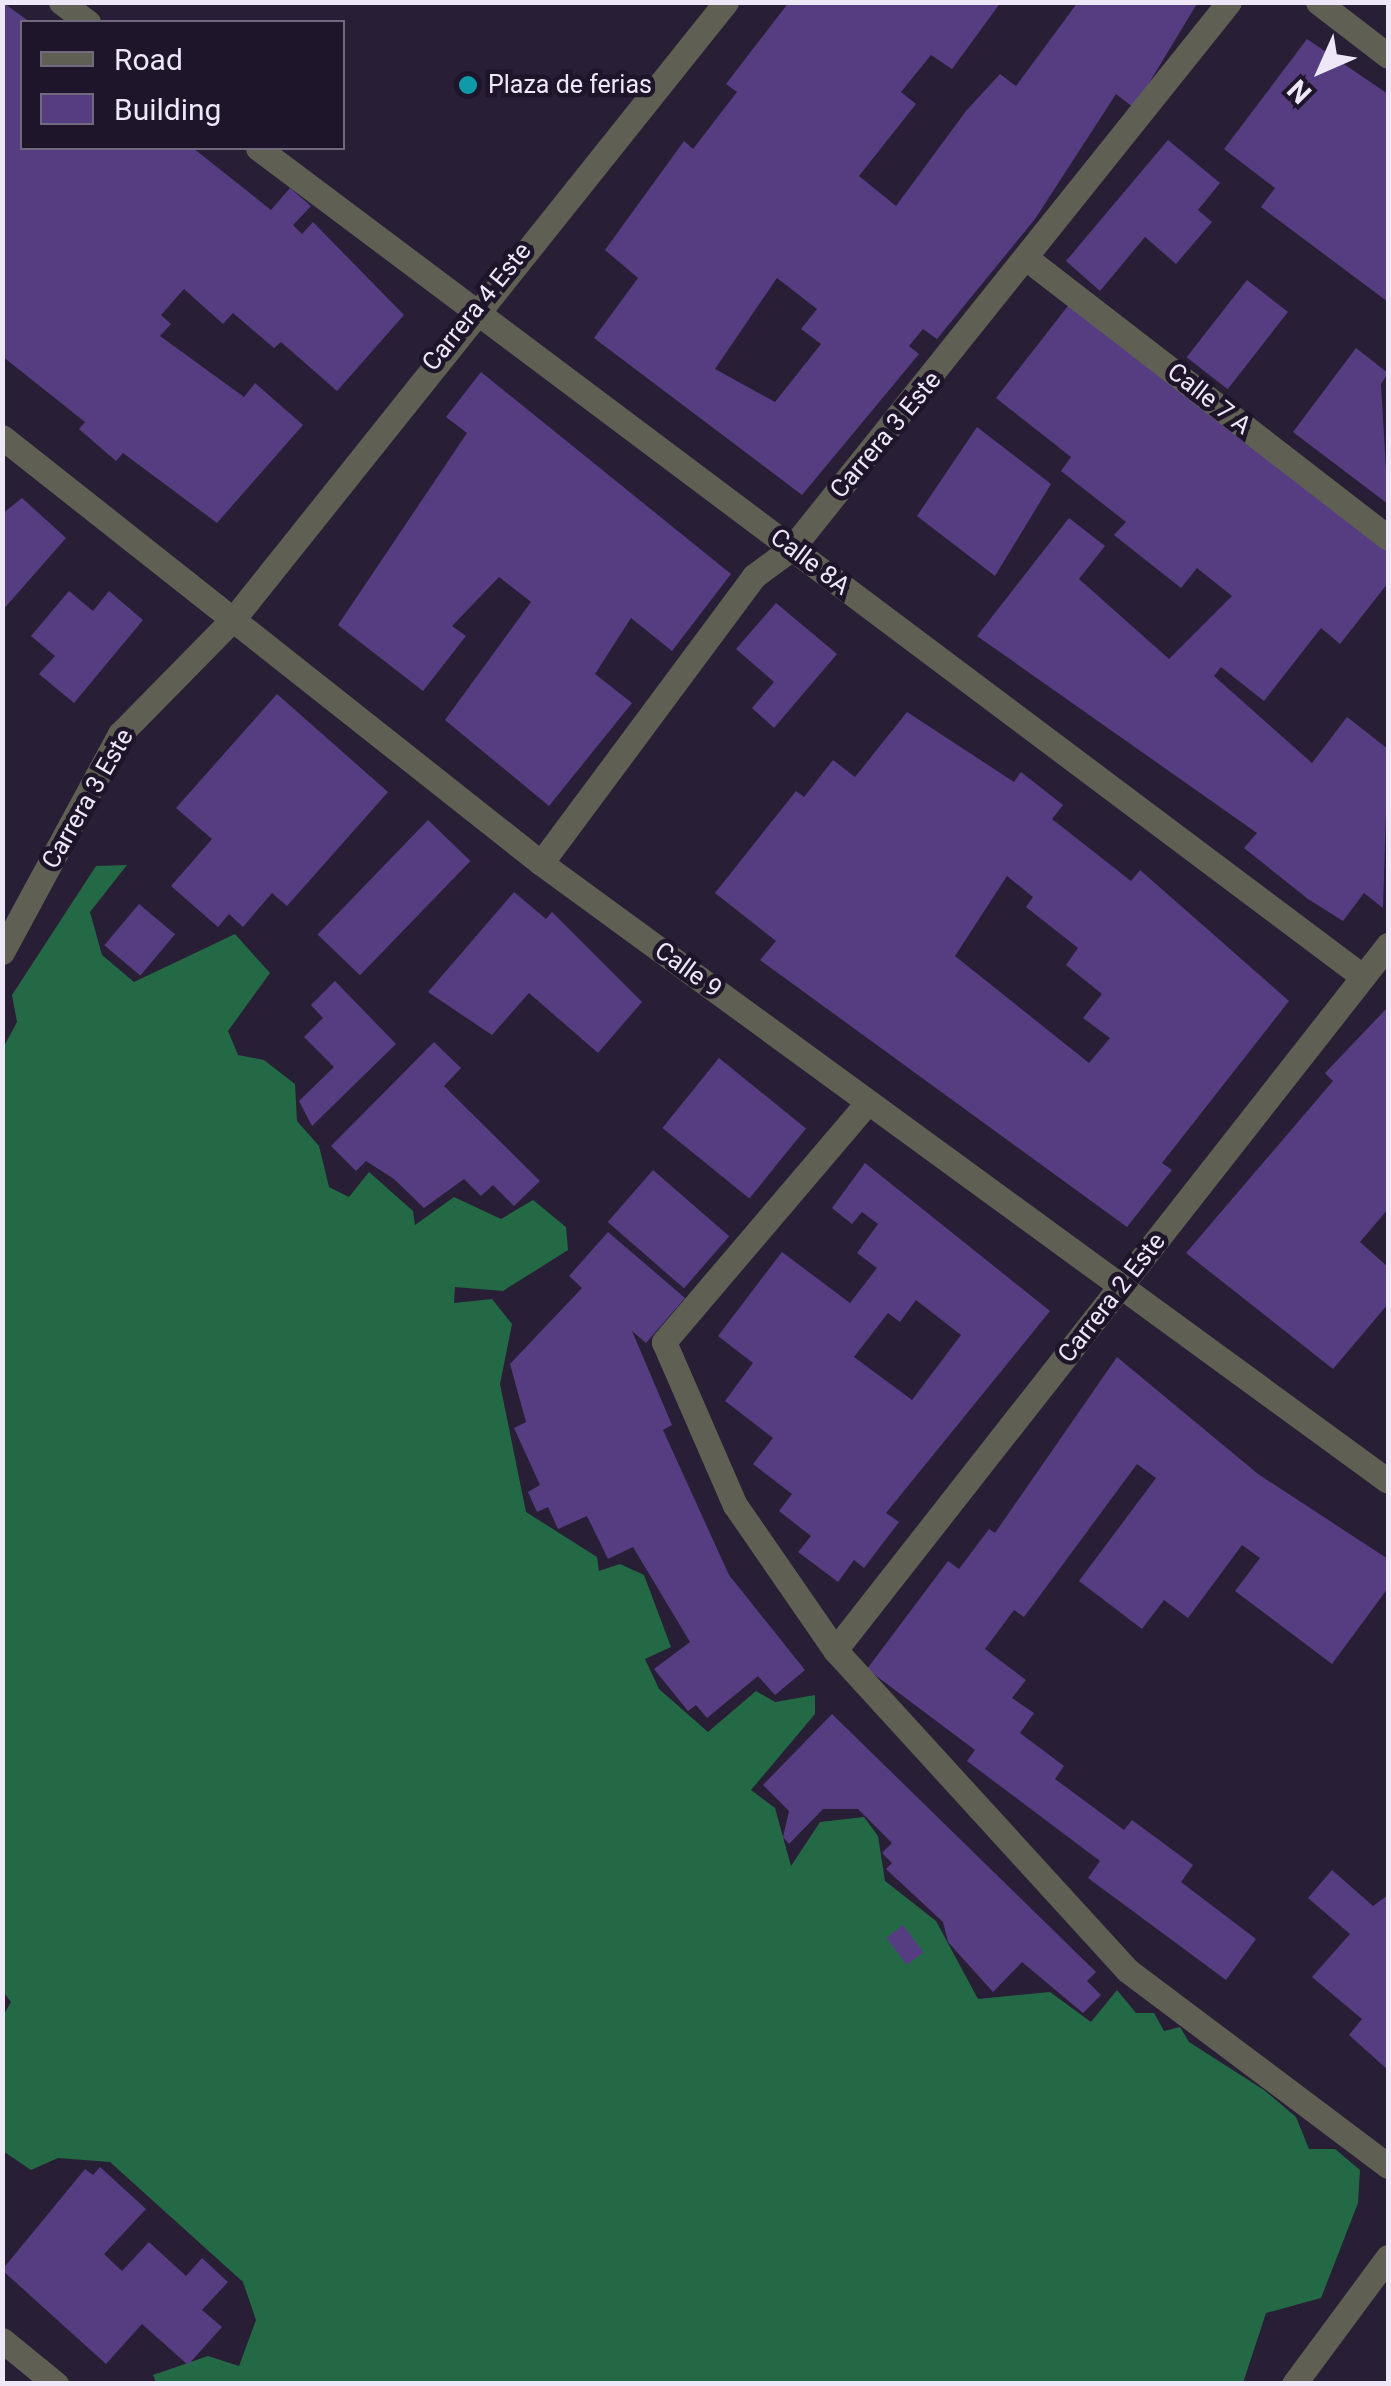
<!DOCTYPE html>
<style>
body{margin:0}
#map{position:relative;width:1391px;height:2386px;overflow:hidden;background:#281e35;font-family:Roboto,sans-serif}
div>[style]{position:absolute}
.forest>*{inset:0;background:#236946}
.building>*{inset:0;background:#563d82;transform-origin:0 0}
.minor>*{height:25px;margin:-12.5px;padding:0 12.5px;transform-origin:12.5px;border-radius:12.5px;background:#5f6053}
.dots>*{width:28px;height:28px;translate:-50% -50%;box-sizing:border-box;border:5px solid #1f152b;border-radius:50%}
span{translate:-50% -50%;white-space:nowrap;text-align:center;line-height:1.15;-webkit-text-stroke:9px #1f152b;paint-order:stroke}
.poi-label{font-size:25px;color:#ede7f7}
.left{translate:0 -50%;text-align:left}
.street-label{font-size:25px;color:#ede7f7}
.frame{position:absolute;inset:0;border:5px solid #ede7f7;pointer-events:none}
.legend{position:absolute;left:20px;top:20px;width:325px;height:130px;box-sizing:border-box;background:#1f152b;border:2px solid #71697d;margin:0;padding:12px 18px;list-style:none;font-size:30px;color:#ede7f7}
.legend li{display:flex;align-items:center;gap:20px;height:50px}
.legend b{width:50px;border:2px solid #71697d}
.north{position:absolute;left:1271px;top:20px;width:100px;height:100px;-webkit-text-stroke:8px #1f152b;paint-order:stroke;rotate:225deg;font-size:28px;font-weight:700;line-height:40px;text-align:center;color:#ede7f7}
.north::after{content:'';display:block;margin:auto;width:35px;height:45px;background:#ede7f7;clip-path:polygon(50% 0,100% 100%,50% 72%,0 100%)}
</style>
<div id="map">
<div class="forest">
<div style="clip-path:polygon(127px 865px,90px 912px,102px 955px,134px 982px,235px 934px,270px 973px,228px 1031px,238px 1055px,264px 1060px,295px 1084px,297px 1121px,319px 1146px,329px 1187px,349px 1197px,369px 1172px,413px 1211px,415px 1225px,454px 1197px,501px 1219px,533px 1200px,566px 1227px,568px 1250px,503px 1291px,455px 1287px,454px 1303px,492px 1299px,512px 1324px,500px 1384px,526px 1512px,597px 1557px,599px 1571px,620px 1564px,644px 1575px,671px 1647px,645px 1659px,659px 1689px,708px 1732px,756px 1691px,775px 1702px,815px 1695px,815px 1714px,751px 1790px,775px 1808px,791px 1866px,820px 1822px,864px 1817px,878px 1836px,885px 1881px,936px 1921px,978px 1999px,1050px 1992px,1091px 2022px,1117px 1990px,1136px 2013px,1154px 2013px,1164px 2031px,1180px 2027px,1189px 2042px,1264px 2090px,1296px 2117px,1309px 2149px,1335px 2149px,1360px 2170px,1358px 2203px,1321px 2298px,1266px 2313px,1243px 2383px,156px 2383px,153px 2375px,208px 2356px,239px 2366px,256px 2320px,243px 2282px,110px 2162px,58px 2158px,31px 2170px,3px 2151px,3px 2016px,11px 2002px,2px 1990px,2px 1050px,17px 1022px,12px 995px,96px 866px)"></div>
</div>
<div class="building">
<div style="clip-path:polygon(2px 2px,30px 22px,22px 22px,22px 148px,193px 148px,271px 210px,290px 188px,311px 206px,293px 225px,302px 234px,313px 222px,404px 315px,337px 391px,281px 342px,274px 348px,233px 313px,223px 324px,184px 289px,161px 315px,171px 324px,160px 336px,244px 397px,255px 383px,303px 425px,217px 523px,123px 453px,116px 461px,79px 429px,85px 422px,2px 356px)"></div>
<div style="clip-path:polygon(evenodd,789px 2px,1001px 2px,952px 69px,931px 55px,901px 92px,916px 104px,859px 176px,896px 206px,966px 111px,1000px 74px,1016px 86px,1078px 2px,1198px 2px,1134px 108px,1116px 94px,1035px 219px,937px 339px,923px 329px,909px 346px,919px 354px,802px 495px,594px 338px,638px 278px,605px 250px,684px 141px,693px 149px,737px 92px,726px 84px,789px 2px,777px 278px,817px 309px,801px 329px,821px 344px,775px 402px,715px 369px,777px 278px)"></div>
<div style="clip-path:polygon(1307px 39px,1388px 94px,1388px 302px,1261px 207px,1275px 188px,1224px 149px)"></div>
<div style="clip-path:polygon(1168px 140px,1220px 183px,1198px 210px,1212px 222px,1176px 264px,1145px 237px,1100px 291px,1066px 261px)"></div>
<div style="left:1247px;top:280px;width:52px;height:98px;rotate:38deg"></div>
<div style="clip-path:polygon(1071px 302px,1388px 541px,1388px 583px,1340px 644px,1321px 628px,1264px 701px,1221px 667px,1214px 676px,1312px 763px,1347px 717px,1388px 749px,1383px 908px,1364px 893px,1343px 921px,1308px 899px,1244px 848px,1257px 833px,977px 636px,1069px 518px,1105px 546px,1079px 579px,1169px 659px,1232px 596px,1197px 568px,1181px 588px,1114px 535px,1126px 522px,1061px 471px,1071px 457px,996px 398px)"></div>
<div style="clip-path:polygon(1356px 348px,1388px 373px,1381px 384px,1388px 504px,1293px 432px)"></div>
<div style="clip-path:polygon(481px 372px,731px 574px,672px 651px,631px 618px,595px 674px,632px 703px,549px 806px,445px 720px,531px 602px,499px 577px,452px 626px,466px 636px,423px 691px,338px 625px,467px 433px,446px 417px)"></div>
<div style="clip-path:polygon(977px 427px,1051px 484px,995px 576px,917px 516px)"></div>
<div style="clip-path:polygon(22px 498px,66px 538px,2px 611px,2px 514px)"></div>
<div style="clip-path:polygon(69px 591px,93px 611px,109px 591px,143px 620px,74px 703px,39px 674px,55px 656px,31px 636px)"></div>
<div style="clip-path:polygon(776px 603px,837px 654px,774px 728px,752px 708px,774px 682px,736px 649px)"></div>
<div style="clip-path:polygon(277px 694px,388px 792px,287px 906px,272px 893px,243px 927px,229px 914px,218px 927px,171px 886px,212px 839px,176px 808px)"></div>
<div style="clip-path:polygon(evenodd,907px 712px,1014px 782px,1021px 772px,1063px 805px,1052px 819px,1131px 881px,1140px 870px,1289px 1001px,1162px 1163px,1172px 1170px,1127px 1227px,760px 960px,776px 941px,715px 893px,796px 791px,804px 797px,833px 760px,855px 777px,907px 712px,1007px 876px,1033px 897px,1026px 907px,1078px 948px,1066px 965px,1102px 994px,1083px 1018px,1110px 1038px,1089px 1063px,955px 956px,1007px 876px)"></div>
<div style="left:428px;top:820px;width:59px;height:159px;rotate:44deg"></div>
<div style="clip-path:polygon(514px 892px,546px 919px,552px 912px,642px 1002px,598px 1053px,529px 993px,492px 1035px,428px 992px)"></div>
<div style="left:139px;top:904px;width:47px;height:54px;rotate:40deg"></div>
<div style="clip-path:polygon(335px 981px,396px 1044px,312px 1126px,299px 1101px,334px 1067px,304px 1037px,323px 1018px,311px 1005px)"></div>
<div style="clip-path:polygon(1388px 1007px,1388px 1209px,1360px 1242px,1388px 1267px,1388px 1304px,1333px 1369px,1186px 1253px,1333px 1081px,1325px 1073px)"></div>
<div style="clip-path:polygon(434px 1042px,461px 1068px,444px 1086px,540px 1181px,514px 1206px,493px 1185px,481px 1196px,464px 1179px,424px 1208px,394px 1179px,366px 1161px,356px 1171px,331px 1146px)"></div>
<div style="left:719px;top:1058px;width:112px;height:90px;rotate:39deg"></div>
<div style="clip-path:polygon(evenodd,865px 1163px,1050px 1311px,886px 1513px,899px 1522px,864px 1568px,854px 1560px,838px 1582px,798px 1552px,811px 1536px,779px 1511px,792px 1494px,753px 1464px,773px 1438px,725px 1401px,753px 1363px,718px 1336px,782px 1252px,850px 1303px,877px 1268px,857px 1253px,878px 1224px,862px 1212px,852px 1224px,832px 1208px,865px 1163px,916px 1300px,961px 1335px,912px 1400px,854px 1357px,888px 1313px,900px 1322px,916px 1300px)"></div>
<div style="left:653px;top:1170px;width:101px;height:69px;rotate:41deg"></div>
<div style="clip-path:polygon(608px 1232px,685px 1298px,646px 1343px,632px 1331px,672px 1425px,663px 1430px,729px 1575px,805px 1670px,775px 1695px,758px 1676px,707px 1718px,696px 1705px,688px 1711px,654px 1669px,690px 1642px,633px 1547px,608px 1559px,587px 1516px,558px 1529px,548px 1507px,537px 1512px,528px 1492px,540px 1485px,514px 1428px,526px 1422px,510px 1364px,582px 1288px,569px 1276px)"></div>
<div style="clip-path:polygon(1117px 1357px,1258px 1474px,1388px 1559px,1388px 1588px,1332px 1664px,1235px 1591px,1260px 1558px,1242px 1545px,1188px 1618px,1164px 1600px,1142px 1629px,1079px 1581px,1156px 1478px,1137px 1464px,1024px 1617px,1014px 1610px,985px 1649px,1026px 1680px,1012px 1698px,1034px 1713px,1020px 1733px,1064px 1766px,1055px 1779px,1124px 1830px,1132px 1820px,1193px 1865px,1181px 1882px,1256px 1939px,1226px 1980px,1088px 1878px,1100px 1861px,967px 1761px,975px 1750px,867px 1669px,948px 1561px,959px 1569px,989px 1529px,995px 1533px)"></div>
<div style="clip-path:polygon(832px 1714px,1096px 1972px,1087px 1981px,1101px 1995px,1083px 2013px,1022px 1962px,993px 1992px,948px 1942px,943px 1922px,886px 1869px,892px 1863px,882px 1853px,892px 1843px,858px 1809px,823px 1809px,789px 1844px,783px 1837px,789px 1811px,763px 1785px)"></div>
<div style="clip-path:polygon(1332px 1870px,1373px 1906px,1388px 1895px,1388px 2070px,1349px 2035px,1362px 2019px,1312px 1977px,1350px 1934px,1308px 1898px)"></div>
<div style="left:903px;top:1925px;width:34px;height:21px;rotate:53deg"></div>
<div style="clip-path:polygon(100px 2167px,146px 2209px,104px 2254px,122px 2271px,149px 2242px,186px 2276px,202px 2258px,228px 2282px,202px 2310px,222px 2327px,188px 2365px,142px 2324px,106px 2364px,2px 2270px,85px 2169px,93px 2175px)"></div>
</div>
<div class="minor">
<div style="left:61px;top:2px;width:34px;rotate:37deg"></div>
<div style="left:1318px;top:2px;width:88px;rotate:37.6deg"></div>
<div style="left:258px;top:148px;width:1380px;rotate:36.87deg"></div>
<div style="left:1030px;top:261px;width:453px;rotate:37.7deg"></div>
<div style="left:2px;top:437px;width:687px;rotate:38.32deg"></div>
<div style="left:541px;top:863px;width:1048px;rotate:36.12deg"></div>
<div style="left:541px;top:863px;width:357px;rotate:-53.4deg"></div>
<div style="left:754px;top:576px;width:47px;rotate:-36.4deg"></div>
<div style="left:792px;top:548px;width:699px;rotate:-51.33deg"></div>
<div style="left:2px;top:952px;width:248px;rotate:-61.6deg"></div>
<div style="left:120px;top:734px;width:164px;rotate:-45.5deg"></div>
<div style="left:235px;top:617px;width:787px;rotate:-51.4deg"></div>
<div style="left:868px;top:1102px;width:315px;rotate:130.4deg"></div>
<div style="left:664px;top:1342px;width:178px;rotate:66.5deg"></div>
<div style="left:735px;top:1505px;width:176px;rotate:55.4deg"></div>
<div style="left:835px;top:1650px;width:433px;rotate:47.6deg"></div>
<div style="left:1127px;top:1970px;width:326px;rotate:36.9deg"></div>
<div style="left:835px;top:1650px;width:896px;rotate:-51.89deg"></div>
<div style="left:2px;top:2340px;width:70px;rotate:39.2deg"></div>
<div style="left:1294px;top:2384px;width:158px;rotate:-53.5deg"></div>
</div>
<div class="dots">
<div style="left:468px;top:85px;background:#0f9aa8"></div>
</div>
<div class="poi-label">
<span class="left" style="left:488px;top:85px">Plaza de ferias</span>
</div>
<div class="street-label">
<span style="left:477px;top:307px;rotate:-51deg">Carrera 4 Este</span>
<span style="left:1209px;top:399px;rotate:38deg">Calle 7 A</span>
<span style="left:886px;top:435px;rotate:-50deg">Carrera 3 Este</span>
<span style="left:810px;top:562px;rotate:37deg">Calle 8A</span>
<span style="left:88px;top:799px;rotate:-60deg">Carrera 3 Este</span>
<span style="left:688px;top:970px;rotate:36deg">Calle 9</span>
<span style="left:1112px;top:1298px;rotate:-52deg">Carrera 2 Este</span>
</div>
<div class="frame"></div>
<ul class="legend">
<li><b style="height:12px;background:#5f6053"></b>Road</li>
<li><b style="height:28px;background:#563d82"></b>Building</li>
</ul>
<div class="north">N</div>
</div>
